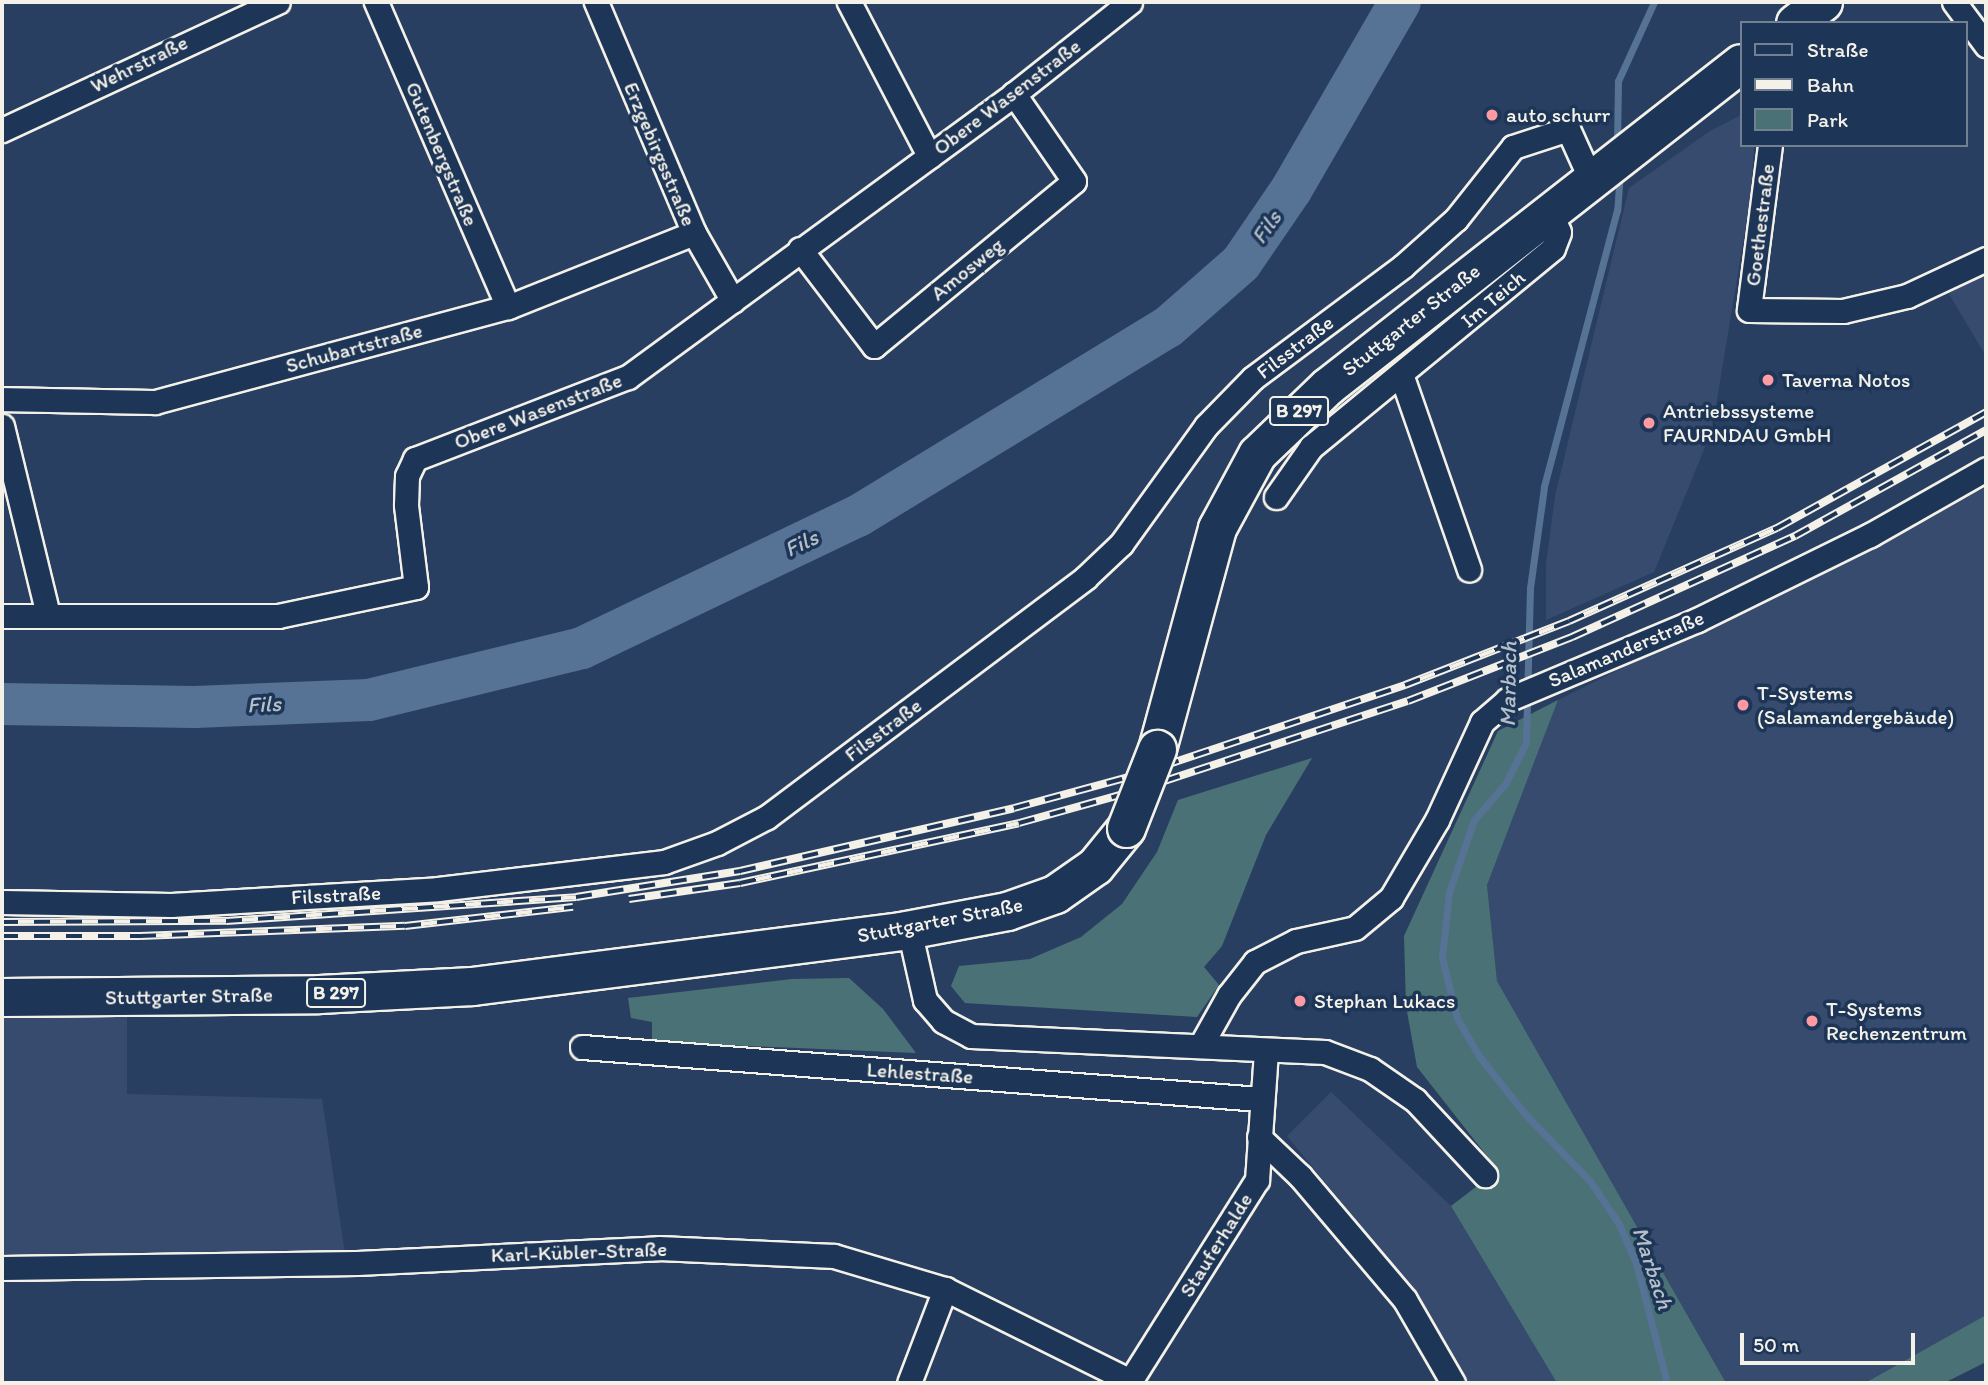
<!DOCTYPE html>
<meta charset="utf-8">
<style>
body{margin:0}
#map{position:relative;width:1988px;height:1385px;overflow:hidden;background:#293f62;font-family:Itim,sans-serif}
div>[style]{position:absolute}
.built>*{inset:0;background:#374b6f}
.green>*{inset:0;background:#4a7276}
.stream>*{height:7px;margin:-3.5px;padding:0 3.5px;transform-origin:3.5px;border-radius:3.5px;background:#567395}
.river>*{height:42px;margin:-21px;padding:0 21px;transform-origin:21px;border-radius:21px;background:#567395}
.roads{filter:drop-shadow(2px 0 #f4f1e8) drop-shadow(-2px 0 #f4f1e8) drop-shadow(0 2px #f4f1e8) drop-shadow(0 -2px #f4f1e8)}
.minor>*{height:23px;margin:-11.5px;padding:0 11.5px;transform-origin:11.5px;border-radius:11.5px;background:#1d3557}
.primary>*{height:37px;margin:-18.5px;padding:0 18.5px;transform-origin:18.5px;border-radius:18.5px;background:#1d3557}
.rail>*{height:8px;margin-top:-4px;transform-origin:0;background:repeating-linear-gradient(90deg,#1d3557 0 16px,#f4f1e8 0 32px);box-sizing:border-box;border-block:2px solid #f4f1e8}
.bridges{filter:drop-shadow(2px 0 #f4f1e8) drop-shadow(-2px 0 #f4f1e8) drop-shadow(0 2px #f4f1e8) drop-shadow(0 -2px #f4f1e8)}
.primary-bridge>*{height:37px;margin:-18.5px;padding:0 18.5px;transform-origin:18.5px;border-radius:18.5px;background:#1d3557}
.dots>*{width:19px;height:19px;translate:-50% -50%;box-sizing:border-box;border:4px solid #1d3557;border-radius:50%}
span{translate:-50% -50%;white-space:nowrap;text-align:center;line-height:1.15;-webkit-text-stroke:7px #1d3557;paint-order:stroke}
.shield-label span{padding:2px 5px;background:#1d3557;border:2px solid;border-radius:5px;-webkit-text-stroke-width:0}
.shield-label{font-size:19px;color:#f4f1e8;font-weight:700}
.street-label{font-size:21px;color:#f4f1e8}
.poi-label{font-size:21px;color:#f4f1e8}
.left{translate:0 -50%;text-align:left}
.water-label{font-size:23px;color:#b5bfc7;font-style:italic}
.frame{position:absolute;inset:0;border:4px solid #f4f1e8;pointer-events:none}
.legend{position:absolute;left:1740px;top:21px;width:228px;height:126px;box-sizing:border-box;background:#1d3557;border:2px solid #738091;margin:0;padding:9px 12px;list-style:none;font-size:21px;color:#f4f1e8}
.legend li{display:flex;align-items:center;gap:14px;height:35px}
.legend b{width:35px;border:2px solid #738091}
.scale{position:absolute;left:1740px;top:1333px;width:175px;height:32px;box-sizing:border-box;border:4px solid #f4f1e8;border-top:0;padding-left:9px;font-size:21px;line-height:24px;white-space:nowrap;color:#f4f1e8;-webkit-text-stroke:5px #1d3557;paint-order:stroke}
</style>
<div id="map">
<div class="built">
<div style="clip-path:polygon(1741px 115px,1741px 145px,1754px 145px,1751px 194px,1712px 430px,1654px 572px,1546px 620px,1546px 564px,1555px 496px,1629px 188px,1710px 131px)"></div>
<div style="clip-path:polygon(1986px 269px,1986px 356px,1949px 294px)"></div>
<div style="clip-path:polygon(1986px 487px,1986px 1315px,1865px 1383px,1726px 1383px,1497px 981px,1487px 885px,1558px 700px)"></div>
<div style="clip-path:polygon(127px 1010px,127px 1094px,322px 1099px,345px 1254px,2px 1261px,2px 1011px)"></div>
<div style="clip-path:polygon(1331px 1092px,1451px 1206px,1557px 1383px,1469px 1383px,1420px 1298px,1287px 1136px)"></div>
</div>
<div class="green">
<div style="clip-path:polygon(1558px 700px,1487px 885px,1497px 981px,1726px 1383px,1557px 1383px,1451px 1206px,1498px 1170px,1417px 1067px,1406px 1006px,1404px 936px,1498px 731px)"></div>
<div style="clip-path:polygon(1312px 758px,1266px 835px,1222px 946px,1204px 967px,1219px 985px,1197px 1017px,965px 1003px,951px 986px,959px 966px,1030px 959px,1081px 937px,1122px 904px,1157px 852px,1178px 800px)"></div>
<div style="clip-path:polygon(849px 978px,883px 1009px,916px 1053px,652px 1042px,652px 1022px,631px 1018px,628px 998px,792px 979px)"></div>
<div style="clip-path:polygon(1986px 1315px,1986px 1362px,1944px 1383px,1865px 1383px)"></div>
</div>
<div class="stream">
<div style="left:1617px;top:145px;width:64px;rotate:-89.1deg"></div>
<div style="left:1618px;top:81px;width:87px;rotate:-65.5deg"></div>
<div style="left:1620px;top:171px;width:39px;rotate:94deg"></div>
<div style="left:1617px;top:210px;width:286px;rotate:104.8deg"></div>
<div style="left:1544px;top:487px;width:102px;rotate:97.9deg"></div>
<div style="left:1530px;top:588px;width:155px;rotate:91.5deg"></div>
<div style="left:1526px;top:743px;width:46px;rotate:117.1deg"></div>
<div style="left:1505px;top:784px;width:48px;rotate:130.7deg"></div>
<div style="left:1474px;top:820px;width:76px;rotate:109.1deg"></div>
<div style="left:1449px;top:892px;width:66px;rotate:96.1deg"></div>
<div style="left:1442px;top:958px;width:62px;rotate:76deg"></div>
<div style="left:1457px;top:1018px;width:44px;rotate:59.9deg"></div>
<div style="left:1479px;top:1056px;width:74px;rotate:51.6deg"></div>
<div style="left:1525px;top:1114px;width:93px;rotate:45.9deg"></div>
<div style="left:1590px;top:1181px;width:52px;rotate:56deg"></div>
<div style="left:1619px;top:1224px;width:43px;rotate:66.4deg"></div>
<div style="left:1636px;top:1263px;width:124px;rotate:75.5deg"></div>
</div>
<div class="river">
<div style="left:2px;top:704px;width:193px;rotate:0.9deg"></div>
<div style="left:195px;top:707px;width:174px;rotate:-2.3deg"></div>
<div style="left:369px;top:700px;width:219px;rotate:-13.7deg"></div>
<div style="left:582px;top:648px;width:306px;rotate:-25.6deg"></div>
<div style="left:858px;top:516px;width:363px;rotate:-31.4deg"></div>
<div style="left:1168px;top:327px;width:97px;rotate:-41.2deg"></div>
<div style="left:1241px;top:263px;width:88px;rotate:-55.6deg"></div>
<div style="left:1291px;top:190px;width:217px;rotate:-59.9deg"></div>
</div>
<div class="roads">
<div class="minor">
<div style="left:376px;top:2px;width:332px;rotate:66.6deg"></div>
<div style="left:596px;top:2px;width:251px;rotate:67deg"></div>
<div style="left:694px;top:233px;width:78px;rotate:60.2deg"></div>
<div style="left:849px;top:2px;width:174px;rotate:62.5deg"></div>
<div style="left:1954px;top:2px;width:54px;rotate:53.3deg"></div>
<div style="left:2px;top:130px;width:304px;rotate:-24.9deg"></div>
<div style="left:1770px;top:145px;width:166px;rotate:97.3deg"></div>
<div style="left:1749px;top:310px;width:94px;rotate:0.6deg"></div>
<div style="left:1843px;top:311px;width:66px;rotate:-13.2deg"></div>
<div style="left:1907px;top:296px;width:87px;rotate:-25.1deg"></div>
<div style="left:800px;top:249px;width:122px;rotate:52.7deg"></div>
<div style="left:874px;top:346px;width:259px;rotate:-39.5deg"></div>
<div style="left:1074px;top:181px;width:106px;rotate:-124.6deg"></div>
<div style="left:1401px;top:374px;width:207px;rotate:70.8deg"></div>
<div style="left:2px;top:399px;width:153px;rotate:1.1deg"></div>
<div style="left:155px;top:402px;width:366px;rotate:-15.1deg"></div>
<div style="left:508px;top:307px;width:200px;rotate:-21.7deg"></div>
<div style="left:2px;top:426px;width:195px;rotate:76.3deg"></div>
<div style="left:1276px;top:497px;width:61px;rotate:-55deg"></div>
<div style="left:1311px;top:447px;width:313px;rotate:-39.4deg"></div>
<div style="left:1553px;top:248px;width:17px;rotate:-69deg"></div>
<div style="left:1559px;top:232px;width:22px;rotate:-114deg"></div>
<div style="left:2px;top:616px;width:276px"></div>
<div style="left:278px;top:616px;width:141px;rotate:-11.9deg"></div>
<div style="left:416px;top:587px;width:83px;rotate:-97deg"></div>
<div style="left:406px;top:505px;width:29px;rotate:-88deg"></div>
<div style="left:407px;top:476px;width:19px;rotate:-65deg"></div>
<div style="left:415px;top:459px;width:228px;rotate:-21.1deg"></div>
<div style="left:628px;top:377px;width:479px;rotate:-36.2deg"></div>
<div style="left:1014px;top:94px;width:148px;rotate:-38.4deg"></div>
<div style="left:2px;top:902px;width:169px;rotate:1deg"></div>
<div style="left:171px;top:905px;width:267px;rotate:-3.4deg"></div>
<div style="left:438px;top:889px;width:228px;rotate:-6.8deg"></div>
<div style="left:664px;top:862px;width:56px;rotate:-19.7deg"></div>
<div style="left:717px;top:843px;width:56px;rotate:-27.5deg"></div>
<div style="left:767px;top:817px;width:398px;rotate:-36.9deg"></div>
<div style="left:1085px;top:578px;width:50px;rotate:-43.4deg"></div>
<div style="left:1121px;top:544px;width:145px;rotate:-54.2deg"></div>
<div style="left:1206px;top:426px;width:67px;rotate:-45.6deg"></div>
<div style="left:1253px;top:378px;width:187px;rotate:-36.7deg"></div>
<div style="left:1403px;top:266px;width:71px;rotate:-41.6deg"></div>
<div style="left:1456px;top:219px;width:92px;rotate:-51.6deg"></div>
<div style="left:1513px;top:147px;width:58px;rotate:-18.1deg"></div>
<div style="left:1568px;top:129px;width:56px;rotate:65.7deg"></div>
<div style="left:909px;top:929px;width:73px;rotate:77.3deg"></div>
<div style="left:925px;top:1000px;width:28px;rotate:49deg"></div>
<div style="left:943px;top:1021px;width:32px;rotate:28deg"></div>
<div style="left:971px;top:1036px;width:354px;rotate:2.6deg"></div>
<div style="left:1325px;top:1052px;width:48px;rotate:20.7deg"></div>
<div style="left:1370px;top:1069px;width:55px;rotate:34.6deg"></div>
<div style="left:1415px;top:1100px;width:103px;rotate:47deg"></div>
<div style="left:1201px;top:1045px;width:57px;rotate:-60.8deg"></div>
<div style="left:1229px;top:995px;width:42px;rotate:-51.8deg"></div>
<div style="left:1255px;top:962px;width:46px;rotate:-27.1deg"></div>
<div style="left:1296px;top:941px;width:60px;rotate:-12.4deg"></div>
<div style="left:1355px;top:928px;width:47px;rotate:-39.8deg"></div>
<div style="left:1391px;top:898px;width:91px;rotate:-59.5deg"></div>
<div style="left:1437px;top:820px;width:108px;rotate:-65.3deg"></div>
<div style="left:1482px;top:722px;width:33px;rotate:-41deg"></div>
<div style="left:1507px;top:700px;width:206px;rotate:-22.8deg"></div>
<div style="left:1697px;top:620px;width:193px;rotate:-26.2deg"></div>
<div style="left:1870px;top:535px;width:133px;rotate:-29.6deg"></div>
<div style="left:582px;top:1047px;width:679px;rotate:4.39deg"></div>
<div style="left:1259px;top:1137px;width:57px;rotate:43.6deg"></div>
<div style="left:1300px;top:1176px;width:162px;rotate:49.7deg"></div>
<div style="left:1405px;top:1300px;width:96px;rotate:60deg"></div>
<div style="left:2px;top:1268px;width:355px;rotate:-0.8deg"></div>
<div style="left:357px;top:1263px;width:302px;rotate:-2.8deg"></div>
<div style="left:659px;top:1248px;width:175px;rotate:2.6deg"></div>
<div style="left:834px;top:1256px;width:116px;rotate:16.6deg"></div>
<div style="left:945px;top:1289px;width:207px;rotate:26.4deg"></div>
<div style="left:909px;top:1383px;width:101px;rotate:-69deg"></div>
<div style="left:1129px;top:1383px;width:240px;rotate:-57.8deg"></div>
<div style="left:1257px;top:1180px;width:129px;rotate:-86deg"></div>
</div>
<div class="primary">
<div style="left:1795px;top:23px;width:35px;rotate:-37deg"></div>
<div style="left:1157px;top:749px;width:229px;rotate:-74.8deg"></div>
<div style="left:1217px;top:528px;width:84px;rotate:-61.6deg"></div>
<div style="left:1257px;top:454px;width:98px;rotate:-43.8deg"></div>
<div style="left:1328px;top:386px;width:524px;rotate:-38.03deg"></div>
<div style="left:2px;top:997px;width:317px;rotate:-0.5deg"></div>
<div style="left:319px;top:994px;width:153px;rotate:-3deg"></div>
<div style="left:472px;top:986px;width:433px;rotate:-7.3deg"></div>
<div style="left:901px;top:931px;width:108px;rotate:-10.7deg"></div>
<div style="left:1007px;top:911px;width:51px;rotate:-19.5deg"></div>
<div style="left:1055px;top:894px;width:49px;rotate:-35deg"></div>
<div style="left:1095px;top:866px;width:49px;rotate:-50.8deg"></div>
</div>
</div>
<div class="rail">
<div style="left:629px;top:899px;width:112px;rotate:-8.2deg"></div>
<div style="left:740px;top:883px;width:285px;rotate:-12.1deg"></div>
<div style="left:1019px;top:823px;width:119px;rotate:-15.5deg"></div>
<div style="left:1134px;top:791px;width:288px;rotate:-18.2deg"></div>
<div style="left:1408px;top:701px;width:176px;rotate:-21.3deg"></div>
<div style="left:1572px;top:637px;width:245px;rotate:-24.4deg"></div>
<div style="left:1795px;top:536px;width:218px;rotate:-29deg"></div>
<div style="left:2px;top:922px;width:224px;rotate:-0.3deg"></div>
<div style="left:226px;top:921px;width:351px;rotate:-3.9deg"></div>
<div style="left:576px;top:897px;width:166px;rotate:-9deg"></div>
<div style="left:740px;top:871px;width:281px;rotate:-12.9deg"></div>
<div style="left:1014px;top:808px;width:123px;rotate:-15.1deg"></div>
<div style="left:1133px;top:776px;width:287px;rotate:-18.5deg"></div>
<div style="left:1405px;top:685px;width:176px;rotate:-21.3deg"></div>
<div style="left:1569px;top:621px;width:228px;rotate:-24.1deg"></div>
<div style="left:1777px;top:528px;width:239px;rotate:-29deg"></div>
<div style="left:2px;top:936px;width:138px"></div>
<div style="left:140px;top:936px;width:265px;rotate:-2.2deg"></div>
<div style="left:405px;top:926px;width:169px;rotate:-6.5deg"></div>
</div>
<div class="bridges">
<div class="primary-bridge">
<div style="left:1126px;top:828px;width:85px;rotate:-68.6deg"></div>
</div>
</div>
<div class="dots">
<div style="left:1492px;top:115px;background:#ff9aa2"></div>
<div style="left:1768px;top:380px;background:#ff9aa2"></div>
<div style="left:1649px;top:423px;background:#ff9aa2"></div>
<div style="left:1743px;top:705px;background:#ff9aa2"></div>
<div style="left:1300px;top:1001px;background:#ff9aa2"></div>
<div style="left:1812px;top:1021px;background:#ff9aa2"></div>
</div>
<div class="shield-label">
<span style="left:1299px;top:411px">B 297</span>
<span style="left:336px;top:993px">B 297</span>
</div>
<div class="street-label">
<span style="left:139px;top:64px;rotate:-26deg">Wehrstraße</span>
<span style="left:1007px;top:97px;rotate:-37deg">Obere Wasenstraße</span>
<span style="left:442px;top:154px;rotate:67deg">Gutenbergstraße</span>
<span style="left:660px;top:154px;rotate:67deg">Erzgebirgsstraße</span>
<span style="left:1760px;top:225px;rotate:-83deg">Goethestraße</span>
<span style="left:967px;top:269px;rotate:-39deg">Amosweg</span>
<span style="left:1493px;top:299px;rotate:-40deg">Im Teich</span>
<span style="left:1411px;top:320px;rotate:-38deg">Stuttgarter Straße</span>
<span style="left:1295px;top:347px;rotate:-37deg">Filsstraße</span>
<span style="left:354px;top:348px;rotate:-15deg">Schubartstraße</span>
<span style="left:538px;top:411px;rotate:-21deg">Obere Wasenstraße</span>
<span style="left:1626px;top:649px;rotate:-23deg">Salamanderstraße</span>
<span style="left:883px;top:730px;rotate:-37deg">Filsstraße</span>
<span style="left:336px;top:895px;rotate:-3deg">Filsstraße</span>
<span style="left:940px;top:920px;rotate:-11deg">Stuttgarter Straße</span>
<span style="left:189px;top:996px;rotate:-1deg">Stuttgarter Straße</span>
<span style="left:920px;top:1073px;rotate:4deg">Lehlestraße</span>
<span style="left:1216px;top:1245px;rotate:-58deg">Stauferhalde</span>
<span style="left:579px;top:1252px;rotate:-2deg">Karl-Kübler-Straße</span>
</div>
<div class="poi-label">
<span class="left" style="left:1506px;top:115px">auto schurr</span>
<span class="left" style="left:1782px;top:380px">Taverna Notos</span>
<span class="left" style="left:1663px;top:423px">Antriebssysteme<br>FAURNDAU GmbH</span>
<span class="left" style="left:1757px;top:705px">T-Systems<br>(Salamandergebäude)</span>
<span class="left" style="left:1314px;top:1001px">Stephan Lukacs</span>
<span class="left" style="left:1826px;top:1021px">T-Systems<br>Rechenzentrum</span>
</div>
<div class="water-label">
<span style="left:1266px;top:227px;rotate:-55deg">Fils</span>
<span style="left:801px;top:543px;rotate:-26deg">Fils</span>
<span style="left:1508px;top:684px;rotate:-89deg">Marbach</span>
<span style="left:264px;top:704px;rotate:-3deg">Fils</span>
<span style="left:1653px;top:1268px;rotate:72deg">Marbach</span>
</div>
<div class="frame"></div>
<ul class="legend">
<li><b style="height:9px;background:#1d3557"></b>Straße</li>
<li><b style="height:9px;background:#f4f1e8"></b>Bahn</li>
<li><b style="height:19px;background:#4a7276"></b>Park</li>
</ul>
<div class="scale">50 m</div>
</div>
